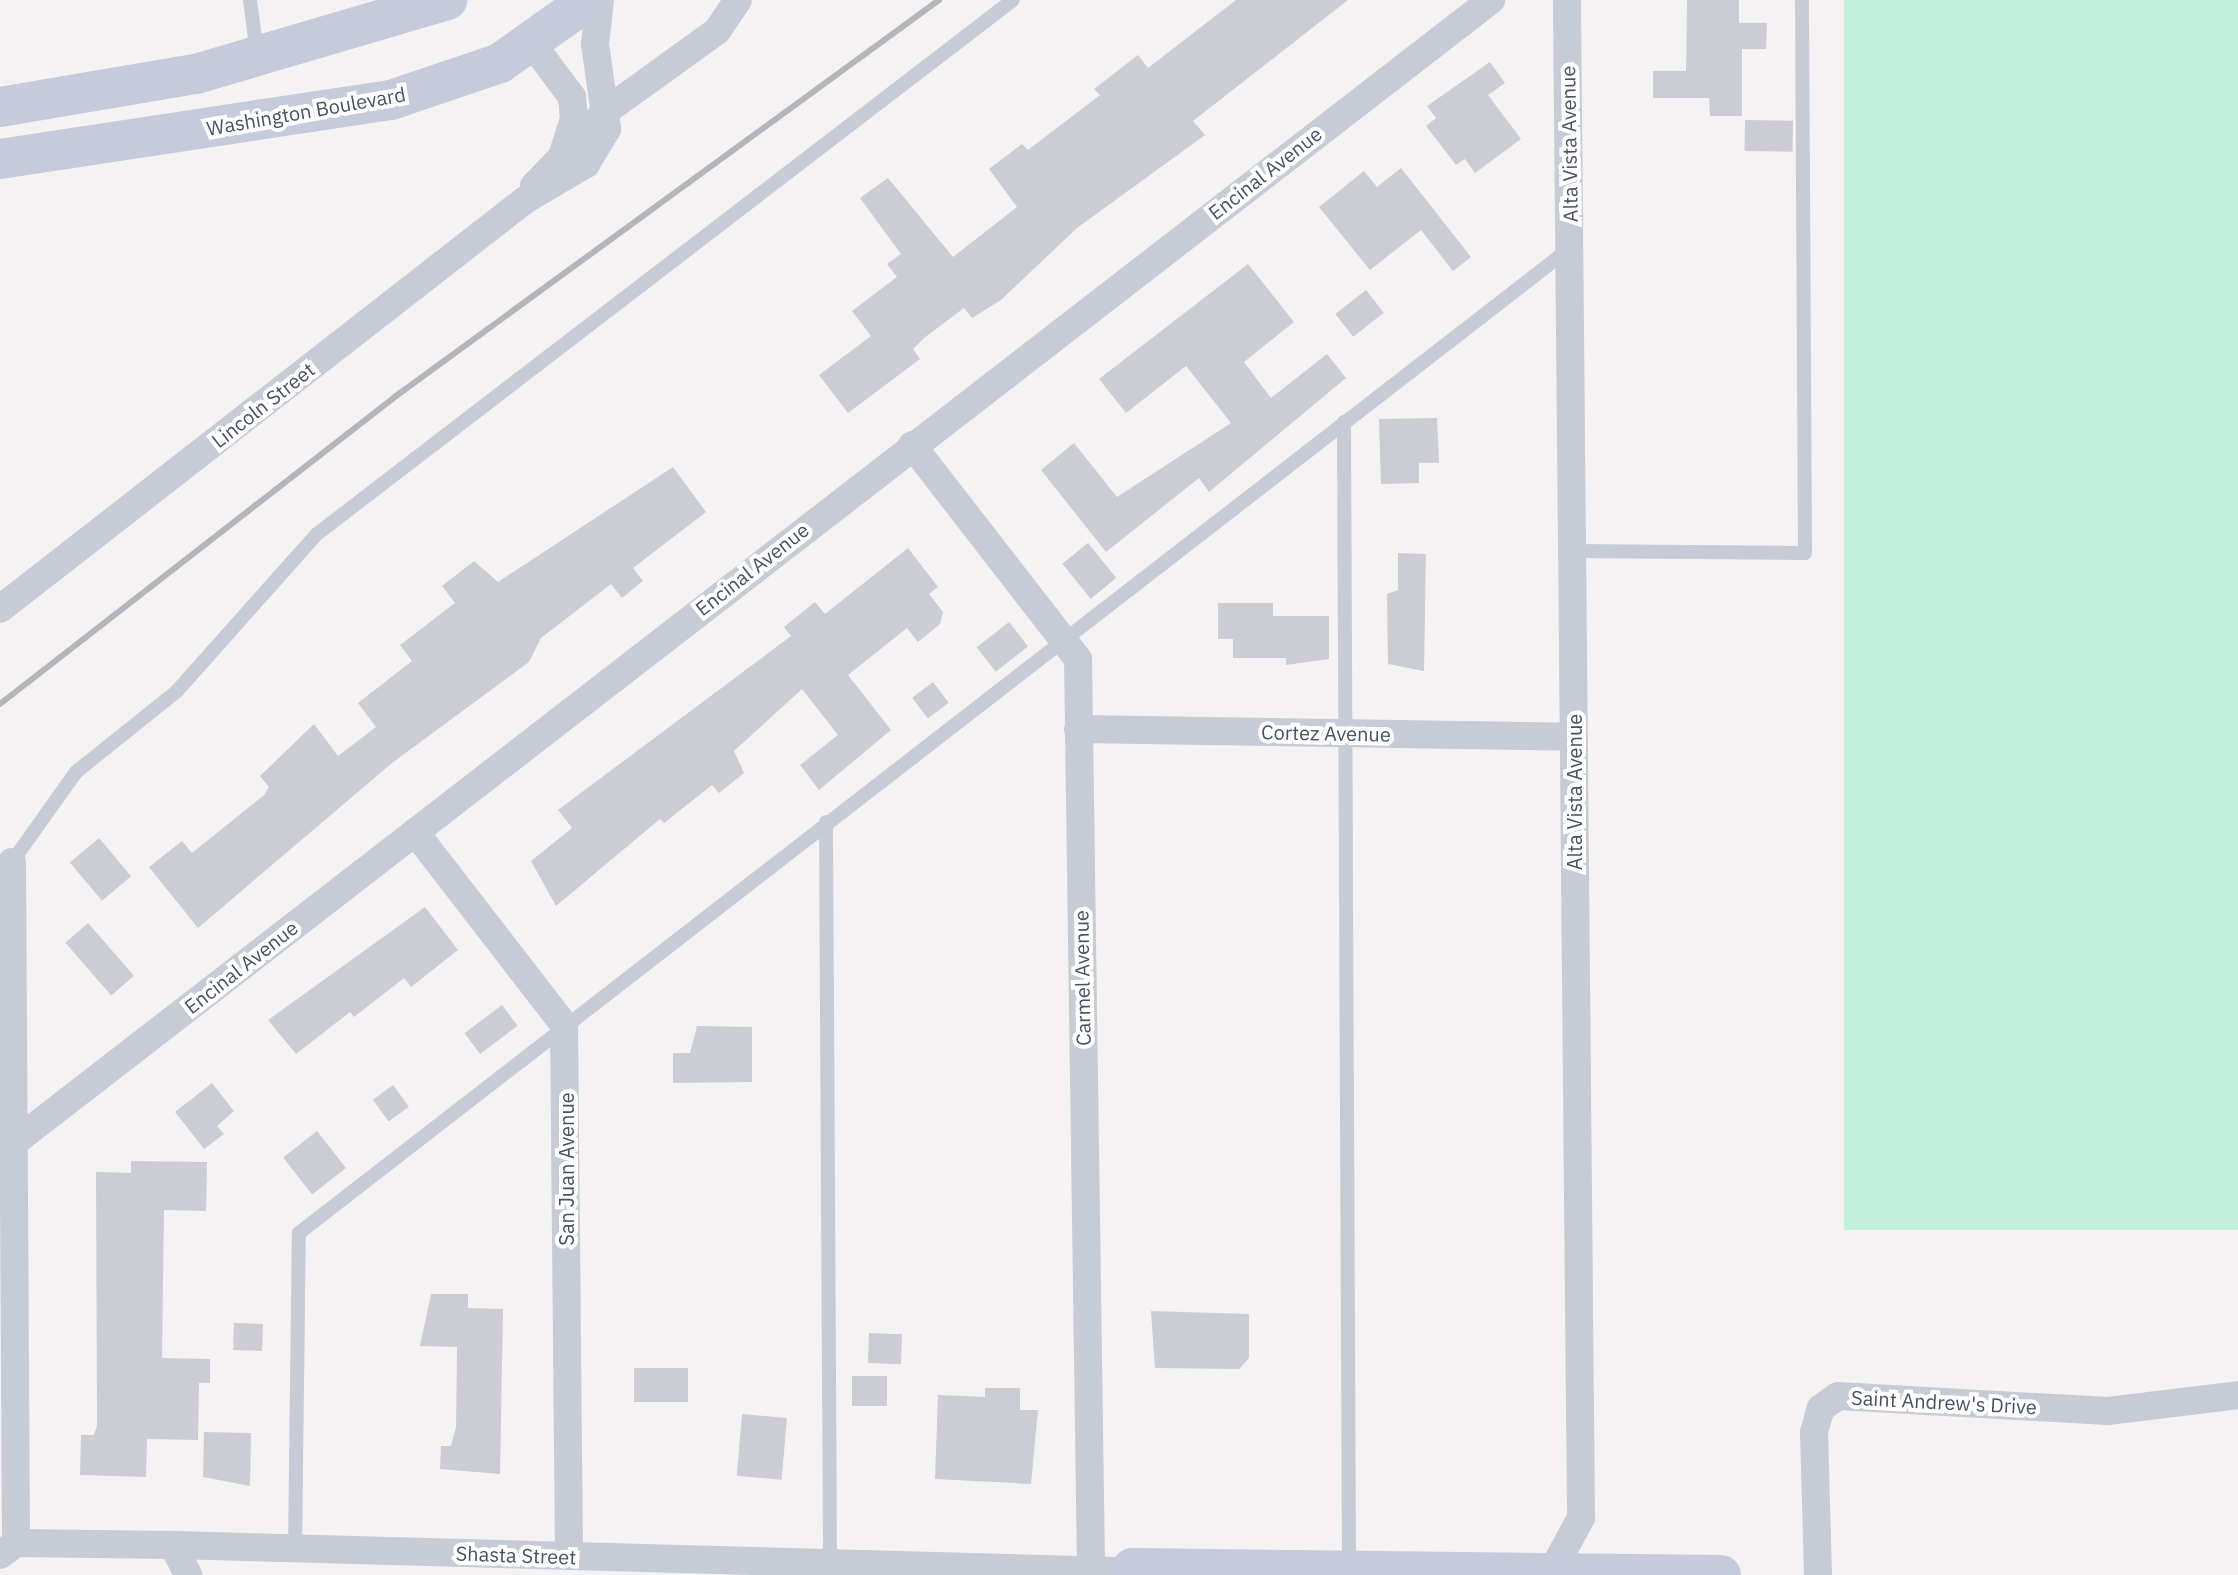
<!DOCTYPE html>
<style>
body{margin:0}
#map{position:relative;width:2238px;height:1575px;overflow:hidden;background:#f4f2f2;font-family:"IBM Plex Sans",sans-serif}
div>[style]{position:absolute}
.green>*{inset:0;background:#c2f0dc;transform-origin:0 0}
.building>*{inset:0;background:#cccdd4;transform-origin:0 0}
.lane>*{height:14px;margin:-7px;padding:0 7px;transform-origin:7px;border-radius:7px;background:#c6cbd6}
.street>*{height:28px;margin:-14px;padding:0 14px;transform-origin:14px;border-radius:14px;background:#c6cbd6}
.secondary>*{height:40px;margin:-20px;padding:0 20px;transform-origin:20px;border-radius:20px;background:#c5cbda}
.rail>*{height:6px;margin:-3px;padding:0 3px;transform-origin:3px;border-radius:3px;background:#b4b6bc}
span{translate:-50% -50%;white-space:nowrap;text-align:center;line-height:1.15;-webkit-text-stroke:8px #fff;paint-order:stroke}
.street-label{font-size:20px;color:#495160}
</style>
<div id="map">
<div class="green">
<div style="left:1844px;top:0;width:394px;height:1230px"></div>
</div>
<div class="building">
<div style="clip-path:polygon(1236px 0,1348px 0,1193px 121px,1205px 135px,1077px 228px,1001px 300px,972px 318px,964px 308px,924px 338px,913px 349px,920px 359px,848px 413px,819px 375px,871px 336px,852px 311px,897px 277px,887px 264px,901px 254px,860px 198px,888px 178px,953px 257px,1017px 207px,989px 169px,1022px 144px,1028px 150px,1100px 95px,1094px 89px,1138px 55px,1148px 68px)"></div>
<div style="clip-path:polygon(1687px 0,1739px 0,1739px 23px,1767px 23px,1766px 49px,1742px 49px,1742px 116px,1710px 116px,1709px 98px,1653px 98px,1653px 71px,1686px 71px)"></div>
<div style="clip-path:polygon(1490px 62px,1505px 83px,1488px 95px,1521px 139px,1475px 173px,1465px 159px,1456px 165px,1426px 126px,1436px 118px,1427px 106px)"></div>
<div style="left:1745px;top:120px;width:48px;height:31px;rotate:1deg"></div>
<div style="clip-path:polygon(1401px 168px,1471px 257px,1453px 271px,1421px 230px,1370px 270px,1319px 207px,1364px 171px,1377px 187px)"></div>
<div style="clip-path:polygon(1248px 264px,1294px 322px,1244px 362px,1271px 398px,1327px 354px,1346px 378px,1209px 492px,1199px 478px,1106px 552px,1041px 470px,1074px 443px,1117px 497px,1231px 423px,1186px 366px,1126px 413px,1099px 379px)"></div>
<div style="left:1366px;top:290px;width:29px;height:39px;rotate:52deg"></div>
<div style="clip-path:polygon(1437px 418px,1439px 463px,1419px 463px,1419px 483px,1381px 484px,1379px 419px)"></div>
<div style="clip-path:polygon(673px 467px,706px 512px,633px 568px,643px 581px,622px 598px,611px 584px,541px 638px,529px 662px,392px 763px,198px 928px,149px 867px,182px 841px,192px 853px,264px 795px,269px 787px,260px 776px,314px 724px,338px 756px,376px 727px,358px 703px,412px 661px,400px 645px,455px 603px,442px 586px,474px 561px,498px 582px)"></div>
<div style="left:1088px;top:543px;width:45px;height:33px;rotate:51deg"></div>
<div style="clip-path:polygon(908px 548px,938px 587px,929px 594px,943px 612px,940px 624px,918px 642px,907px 628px,848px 675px,891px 730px,819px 790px,800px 765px,838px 735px,802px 689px,734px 751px,744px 773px,719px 793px,712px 785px,664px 823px,660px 819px,556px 906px,531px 861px,572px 828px,558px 810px,791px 636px,784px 627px,815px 602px,825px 614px)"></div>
<div style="clip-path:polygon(1398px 553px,1426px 554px,1424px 671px,1388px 664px,1387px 594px,1398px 590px)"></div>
<div style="clip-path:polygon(1218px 603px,1273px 603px,1273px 616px,1329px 616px,1329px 659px,1286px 665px,1286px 658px,1233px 658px,1233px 639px,1218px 639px)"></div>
<div style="left:1009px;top:622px;width:31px;height:41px;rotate:52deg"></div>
<div style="left:933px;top:682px;width:26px;height:26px;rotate:53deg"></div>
<div style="left:99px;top:838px;width:50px;height:38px;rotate:50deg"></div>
<div style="clip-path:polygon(425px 907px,458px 950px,411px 987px,404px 978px,354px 1017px,350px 1012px,296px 1054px,268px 1020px)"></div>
<div style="left:88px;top:923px;width:70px;height:30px;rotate:49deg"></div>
<div style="left:502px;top:1005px;width:26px;height:47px;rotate:53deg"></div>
<div style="clip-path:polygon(697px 1026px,752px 1027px,752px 1082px,673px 1083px,673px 1053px,690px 1053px)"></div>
<div style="clip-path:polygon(212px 1083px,234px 1111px,217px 1126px,224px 1134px,204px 1149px,175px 1112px)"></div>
<div style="left:393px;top:1085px;width:27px;height:25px;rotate:54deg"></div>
<div style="left:317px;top:1131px;width:47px;height:43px;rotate:52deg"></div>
<div style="clip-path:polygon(131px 1161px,207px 1162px,206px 1211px,164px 1210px,162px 1358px,210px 1359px,210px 1383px,199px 1383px,198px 1440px,147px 1439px,146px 1477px,80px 1475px,81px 1435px,94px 1435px,97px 1426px,96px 1172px,131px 1173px)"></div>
<div style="clip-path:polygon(431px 1294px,468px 1294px,468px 1308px,503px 1309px,500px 1474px,440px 1469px,441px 1446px,451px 1446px,456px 1427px,457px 1347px,420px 1346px)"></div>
<div style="clip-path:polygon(1151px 1311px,1249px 1314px,1249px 1358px,1239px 1369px,1155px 1368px)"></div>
<div style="left:234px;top:1323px;width:29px;height:27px;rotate:2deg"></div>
<div style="left:869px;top:1333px;width:33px;height:30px;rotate:2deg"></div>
<div style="left:634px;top:1368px;width:54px;height:34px"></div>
<div style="left:887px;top:1376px;width:30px;height:35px;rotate:90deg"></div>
<div style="clip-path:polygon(985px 1388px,1020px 1388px,1020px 1410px,1038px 1410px,1031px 1484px,935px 1479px,938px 1395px,985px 1397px)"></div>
<div style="left:787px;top:1418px;width:62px;height:45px;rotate:95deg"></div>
<div style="clip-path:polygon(204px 1432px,251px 1433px,250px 1486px,203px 1477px)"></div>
</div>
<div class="lane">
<div style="left:250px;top:0;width:54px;rotate:82.6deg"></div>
<div style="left:1344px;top:422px;width:1147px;rotate:89.75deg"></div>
<div style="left:1573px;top:551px;width:232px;rotate:0.5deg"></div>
<div style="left:1805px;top:553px;width:553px;rotate:-90.31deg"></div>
<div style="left:826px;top:822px;width:739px;rotate:89.69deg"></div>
<div style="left:12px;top:862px;width:110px;rotate:-54.6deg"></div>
<div style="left:76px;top:772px;width:129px;rotate:-38.7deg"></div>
<div style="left:177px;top:691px;width:210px;rotate:-48.3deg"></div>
<div style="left:317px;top:534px;width:877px;rotate:-37.5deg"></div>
<div style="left:295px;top:1549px;width:316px;rotate:-89.3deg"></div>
<div style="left:299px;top:1233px;width:1608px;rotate:-37.77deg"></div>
</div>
<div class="street">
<div style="left:531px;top:42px;width:69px;rotate:53.3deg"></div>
<div style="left:572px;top:97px;width:22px;rotate:85deg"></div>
<div style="left:574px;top:119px;width:36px;rotate:108deg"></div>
<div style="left:534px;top:186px;width:104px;rotate:-46.2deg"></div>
<div style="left:606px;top:111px;width:137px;rotate:-35.8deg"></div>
<div style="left:717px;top:31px;width:37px;rotate:-56deg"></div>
<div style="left:912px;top:445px;width:271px;rotate:52.2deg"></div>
<div style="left:1078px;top:659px;width:908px;rotate:89.18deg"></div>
<div style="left:0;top:609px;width:666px;rotate:-37.92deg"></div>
<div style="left:525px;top:200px;width:71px;rotate:-30.5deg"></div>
<div style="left:586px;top:164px;width:41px;rotate:-59deg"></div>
<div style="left:607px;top:129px;width:86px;rotate:-98deg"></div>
<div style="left:595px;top:44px;width:44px;rotate:-83.5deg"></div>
<div style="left:1078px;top:729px;width:496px;rotate:0.9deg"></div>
<div style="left:415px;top:832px;width:244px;rotate:52.3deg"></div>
<div style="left:564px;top:1025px;width:531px;rotate:89.46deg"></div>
<div style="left:12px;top:862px;width:681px;rotate:89.66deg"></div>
<div style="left:16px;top:1141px;width:1865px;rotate:-37.72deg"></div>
<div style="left:173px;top:1545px;width:34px;rotate:63deg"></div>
<div style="left:0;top:1555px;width:20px;rotate:-37deg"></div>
<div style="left:16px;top:1543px;width:157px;rotate:0.7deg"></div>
<div style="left:173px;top:1545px;width:977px;rotate:1.58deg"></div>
<div style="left:1550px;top:1575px;width:65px;rotate:-61.5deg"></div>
<div style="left:1581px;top:1518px;width:1518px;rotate:-90.53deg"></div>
<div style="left:1818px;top:1575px;width:143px;rotate:-91.6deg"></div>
<div style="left:1814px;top:1432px;width:25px;rotate:-74deg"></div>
<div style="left:1821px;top:1408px;width:21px;rotate:-35deg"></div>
<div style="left:1838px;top:1396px;width:270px;rotate:3.2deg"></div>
<div style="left:2108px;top:1411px;width:131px;rotate:-7deg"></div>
</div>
<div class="secondary">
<div style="left:0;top:107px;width:199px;rotate:-9.6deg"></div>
<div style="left:196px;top:74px;width:262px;rotate:-16.4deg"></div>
<div style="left:0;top:159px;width:395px;rotate:-8.6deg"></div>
<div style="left:391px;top:100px;width:115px;rotate:-18.7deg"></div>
<div style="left:500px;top:63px;width:109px;rotate:-35.3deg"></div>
<div style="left:1132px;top:1568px;width:589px;rotate:0.68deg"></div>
</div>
<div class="rail">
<div style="left:0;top:704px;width:502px;rotate:-37.87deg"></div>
<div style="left:396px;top:396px;width:672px;rotate:-36.1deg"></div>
</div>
<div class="street-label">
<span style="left:306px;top:111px;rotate:-10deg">Washington Boulevard</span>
<span style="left:1569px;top:144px;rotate:-91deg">Alta Vista Avenue</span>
<span style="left:1265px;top:173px;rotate:-38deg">Encinal Avenue</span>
<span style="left:263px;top:405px;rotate:-38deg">Lincoln Street</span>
<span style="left:752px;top:569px;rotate:-38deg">Encinal Avenue</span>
<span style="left:1326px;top:733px;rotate:1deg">Cortez Avenue</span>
<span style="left:1574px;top:792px;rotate:-90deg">Alta Vista Avenue</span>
<span style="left:241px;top:967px;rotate:-38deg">Encinal Avenue</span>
<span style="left:1082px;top:978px;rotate:-91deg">Carmel Avenue</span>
<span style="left:566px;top:1169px;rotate:-90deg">San Juan Avenue</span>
<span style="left:1944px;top:1402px;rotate:3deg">Saint Andrew's Drive</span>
<span style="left:516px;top:1555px;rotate:2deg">Shasta Street</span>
</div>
</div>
